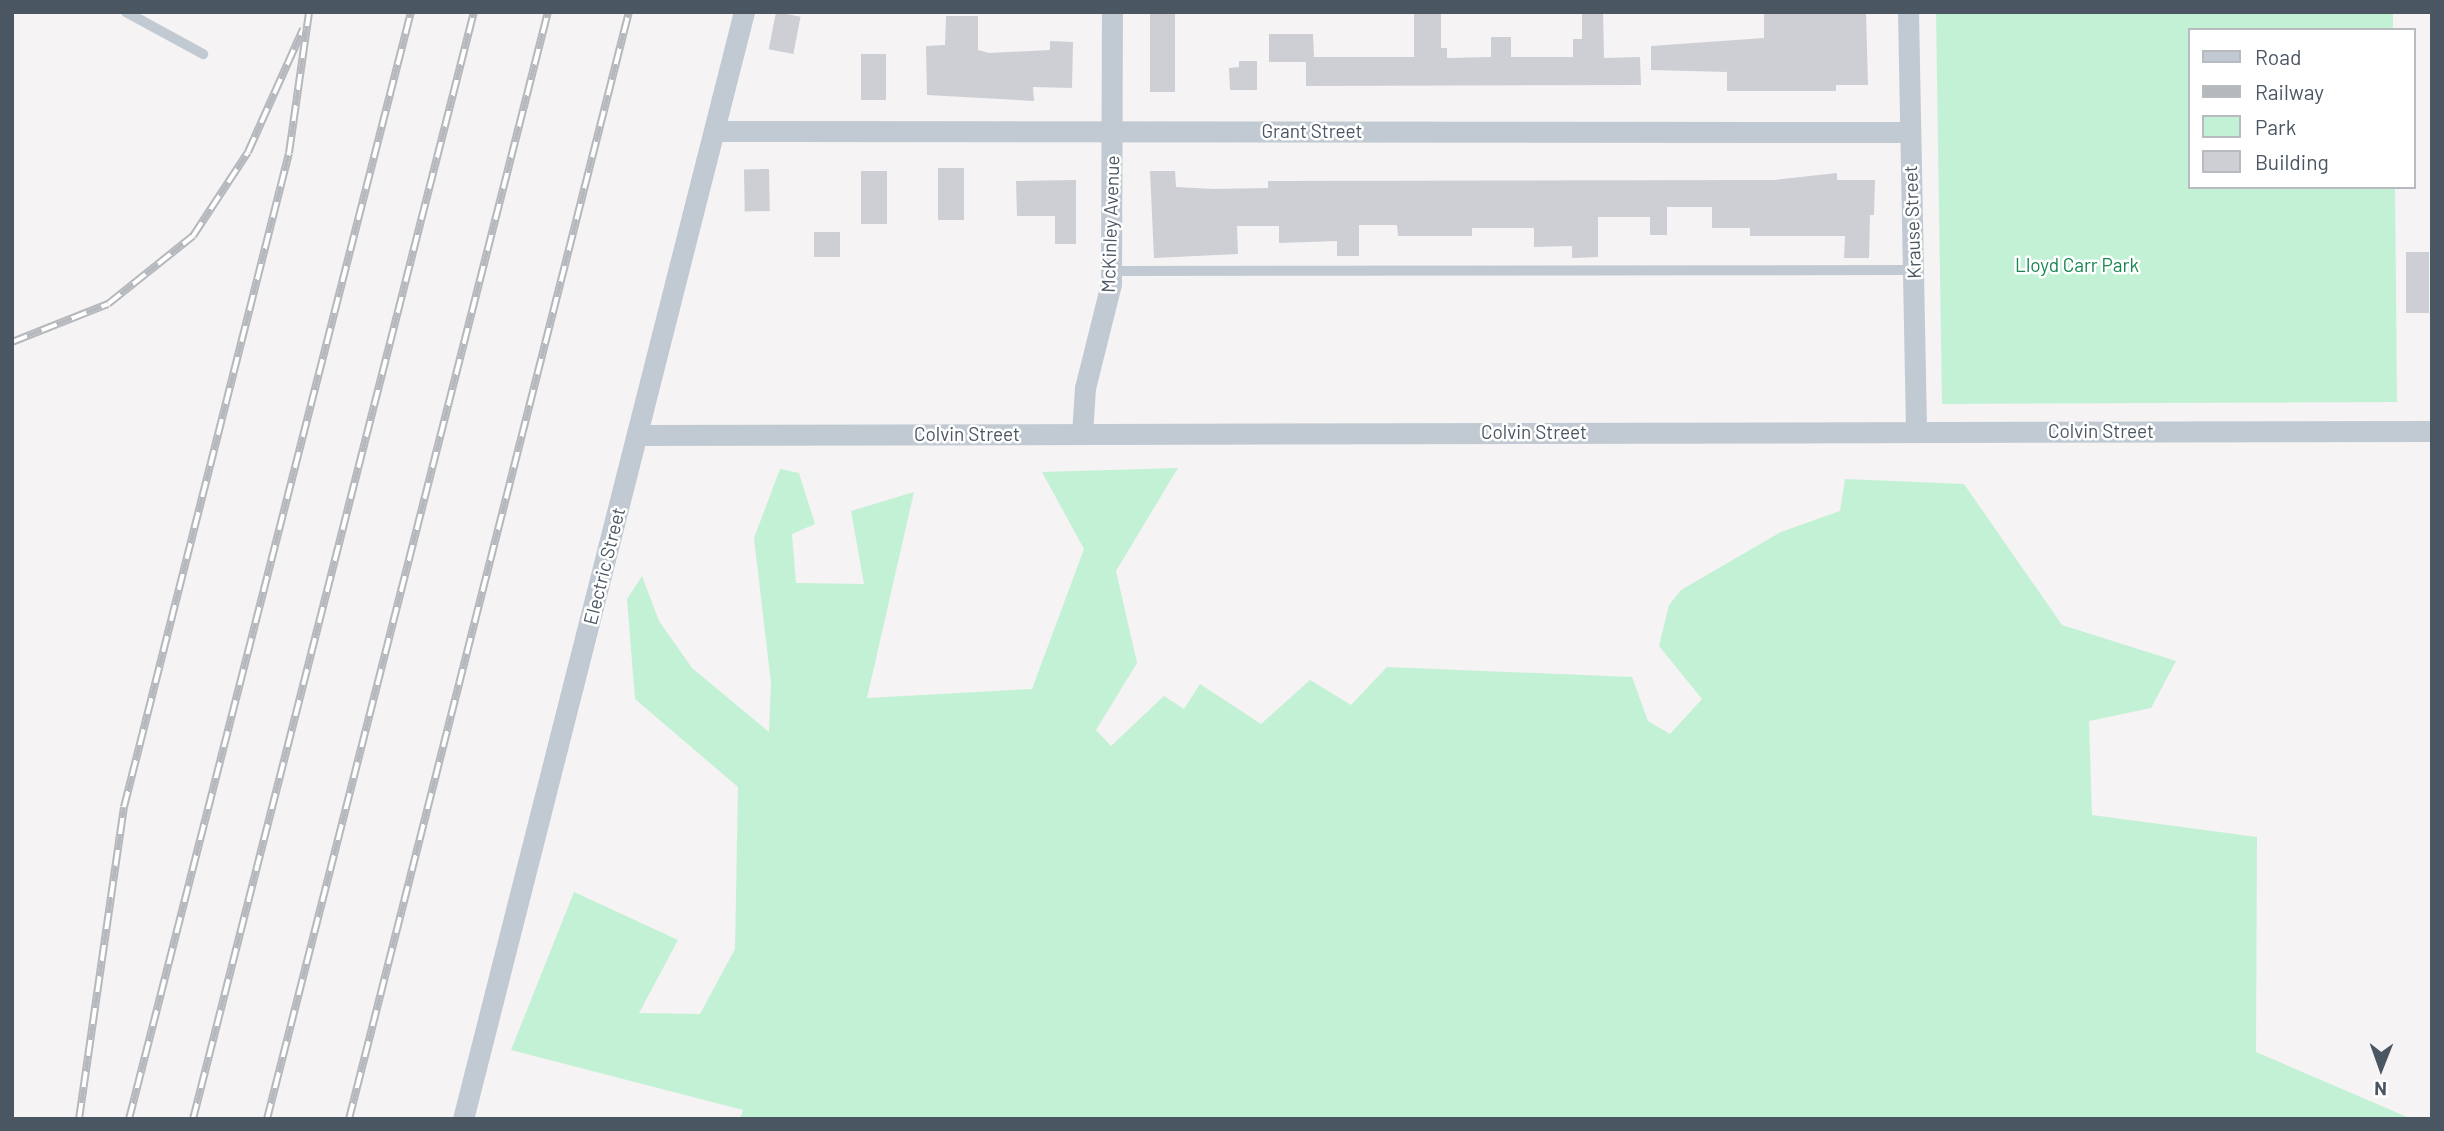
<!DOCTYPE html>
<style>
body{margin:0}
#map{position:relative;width:2444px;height:1131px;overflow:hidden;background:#f5f3f3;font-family:Barlow,sans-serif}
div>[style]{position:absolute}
.green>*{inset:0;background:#c3f1d5}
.building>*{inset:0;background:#cdcfd5;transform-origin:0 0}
.service>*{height:10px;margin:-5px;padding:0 5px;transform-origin:5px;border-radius:5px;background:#c1cad2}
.minor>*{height:21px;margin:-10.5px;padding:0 10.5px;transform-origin:10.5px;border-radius:10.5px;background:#c1cad2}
.rail>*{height:8px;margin-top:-4px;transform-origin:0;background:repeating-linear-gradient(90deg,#fff 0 16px,#b5b8bd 0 32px);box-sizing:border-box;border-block:2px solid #b5b8bd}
span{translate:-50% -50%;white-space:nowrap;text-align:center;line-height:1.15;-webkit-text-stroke:5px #fff;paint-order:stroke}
.street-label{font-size:19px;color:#4a5661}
.park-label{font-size:19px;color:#17864f}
.frame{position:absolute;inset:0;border:14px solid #4a5661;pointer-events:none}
.legend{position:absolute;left:2188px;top:28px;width:228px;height:161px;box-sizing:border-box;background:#fff;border:2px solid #b7bbc0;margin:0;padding:9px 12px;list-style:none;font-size:21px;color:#4a5661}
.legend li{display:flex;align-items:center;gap:14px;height:35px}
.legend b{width:35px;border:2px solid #b7bbc0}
.north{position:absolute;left:2346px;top:1033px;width:70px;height:70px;-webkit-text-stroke:5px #fff;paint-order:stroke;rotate:181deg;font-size:19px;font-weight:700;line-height:28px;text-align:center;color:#4a5661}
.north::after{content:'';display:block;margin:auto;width:24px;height:32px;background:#4a5661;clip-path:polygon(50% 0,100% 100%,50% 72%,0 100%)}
</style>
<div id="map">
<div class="green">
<div style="clip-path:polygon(1936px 12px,2393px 12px,2393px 30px,2190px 30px,2190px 187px,2395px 187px,2397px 402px,1942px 404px)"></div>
<div style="clip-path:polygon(1178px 468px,1116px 571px,1137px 663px,1096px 730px,1111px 746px,1164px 696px,1184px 709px,1200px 684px,1261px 724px,1310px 680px,1351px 705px,1387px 667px,1632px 677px,1648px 721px,1670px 734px,1702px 699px,1659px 646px,1669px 605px,1681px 590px,1781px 532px,1840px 511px,1845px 479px,1964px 484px,2062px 625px,2176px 661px,2151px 708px,2089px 721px,2092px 815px,2257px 837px,2256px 1052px,2412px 1119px,740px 1119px,743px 1110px,511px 1050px,574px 892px,678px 940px,639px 1013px,700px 1014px,735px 949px,738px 787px,635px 699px,627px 599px,642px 576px,659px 621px,692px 668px,769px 732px,771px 683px,754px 538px,780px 469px,799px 473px,815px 524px,792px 534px,796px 583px,864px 584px,851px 511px,914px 492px,867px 698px,1032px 689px,1084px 549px,1042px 472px)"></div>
</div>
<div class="building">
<div style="left:776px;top:12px;width:25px;height:38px;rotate:11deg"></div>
<div style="left:1150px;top:12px;width:25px;height:80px"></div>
<div style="clip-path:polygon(1414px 12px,1441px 12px,1441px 48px,1447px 48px,1447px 58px,1491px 57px,1491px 37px,1511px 37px,1511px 57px,1573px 57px,1573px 39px,1582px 39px,1582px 12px,1603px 12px,1604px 58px,1640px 57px,1641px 85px,1306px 86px,1306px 62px,1269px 62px,1269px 34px,1313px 34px,1314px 57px,1414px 57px)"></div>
<div style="clip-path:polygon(1764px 12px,1866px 12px,1868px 85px,1836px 85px,1836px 91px,1727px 91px,1727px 72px,1651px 70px,1651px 46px,1764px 38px)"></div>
<div style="clip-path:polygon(946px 16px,978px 16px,978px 50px,989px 53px,1050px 50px,1050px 41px,1073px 42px,1072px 88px,1033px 87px,1034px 101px,927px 95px,926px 46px,945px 45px)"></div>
<div style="left:861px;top:54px;width:25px;height:46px"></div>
<div style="clip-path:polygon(1239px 61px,1257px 61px,1257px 90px,1230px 90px,1229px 68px,1239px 67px)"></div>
<div style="left:938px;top:168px;width:26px;height:52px"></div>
<div style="left:769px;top:169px;width:42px;height:25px;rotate:89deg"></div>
<div style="left:861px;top:171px;width:26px;height:53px"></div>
<div style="clip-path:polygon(1150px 171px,1175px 171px,1176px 187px,1213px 189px,1268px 188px,1268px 181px,1774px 180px,1837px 173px,1837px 180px,1875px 180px,1874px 215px,1870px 215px,1869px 258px,1844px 258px,1845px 236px,1750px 236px,1750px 228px,1712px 228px,1712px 207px,1667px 207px,1667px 235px,1650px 235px,1650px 217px,1598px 217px,1598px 257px,1572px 258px,1572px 246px,1534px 247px,1534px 228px,1472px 228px,1472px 236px,1398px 236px,1397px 225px,1359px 225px,1359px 256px,1337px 256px,1337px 241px,1279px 243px,1279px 226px,1237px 226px,1238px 254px,1154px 258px)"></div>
<div style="clip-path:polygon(1076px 180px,1076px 244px,1055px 244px,1055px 216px,1017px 216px,1016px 181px)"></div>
<div style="left:814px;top:232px;width:26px;height:25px"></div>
<div style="left:2406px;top:252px;width:23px;height:61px"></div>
</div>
<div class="service">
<div style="left:126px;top:12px;width:88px;rotate:28.6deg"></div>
<div style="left:1111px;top:271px;width:803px;rotate:-0.07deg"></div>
</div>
<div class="minor">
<div style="left:1908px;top:12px;width:419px;rotate:88.9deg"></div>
<div style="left:714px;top:131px;width:1195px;rotate:0.05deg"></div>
<div style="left:1082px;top:434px;width:46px;rotate:-86.3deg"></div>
<div style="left:1085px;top:388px;width:107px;rotate:-76deg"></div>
<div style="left:1111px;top:284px;width:272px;rotate:-89.8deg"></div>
<div style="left:637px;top:435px;width:1795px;rotate:-0.13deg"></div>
<div style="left:463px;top:1119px;width:1142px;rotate:-75.76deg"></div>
</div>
<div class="rail">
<div style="left:12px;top:342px;width:103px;rotate:-21.6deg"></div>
<div style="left:108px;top:304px;width:109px;rotate:-38.7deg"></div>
<div style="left:193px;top:236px;width:100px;rotate:-56.8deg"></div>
<div style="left:248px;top:152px;width:135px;rotate:-65.9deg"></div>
<div style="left:79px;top:1119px;width:315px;rotate:-81.8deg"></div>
<div style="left:124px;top:807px;width:674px;rotate:-75.84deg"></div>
<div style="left:289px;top:153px;width:142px;rotate:-81.9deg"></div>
<div style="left:129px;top:1119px;width:1142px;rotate:-75.71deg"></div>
<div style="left:193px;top:1119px;width:1142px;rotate:-75.76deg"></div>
<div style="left:267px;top:1119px;width:1142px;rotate:-75.76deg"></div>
<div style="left:349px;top:1119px;width:1142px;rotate:-75.81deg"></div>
</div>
<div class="street-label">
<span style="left:1312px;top:131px">Grant Street</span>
<span style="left:1912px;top:222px;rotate:-92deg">Krause Street</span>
<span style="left:1110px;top:224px;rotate:-88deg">McKinley Avenue</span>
<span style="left:2101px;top:431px">Colvin Street</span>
<span style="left:1534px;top:432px">Colvin Street</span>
<span style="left:967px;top:434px">Colvin Street</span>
<span style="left:604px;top:566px;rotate:-76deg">Electric Street</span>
</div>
<div class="park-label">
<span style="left:2077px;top:265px">Lloyd Carr Park</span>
</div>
<div class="frame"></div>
<ul class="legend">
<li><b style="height:9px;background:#c1cad2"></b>Road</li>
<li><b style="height:9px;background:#b5b8bd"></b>Railway</li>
<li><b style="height:19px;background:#c3f1d5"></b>Park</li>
<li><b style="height:19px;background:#cdcfd5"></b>Building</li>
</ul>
<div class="north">N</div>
</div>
